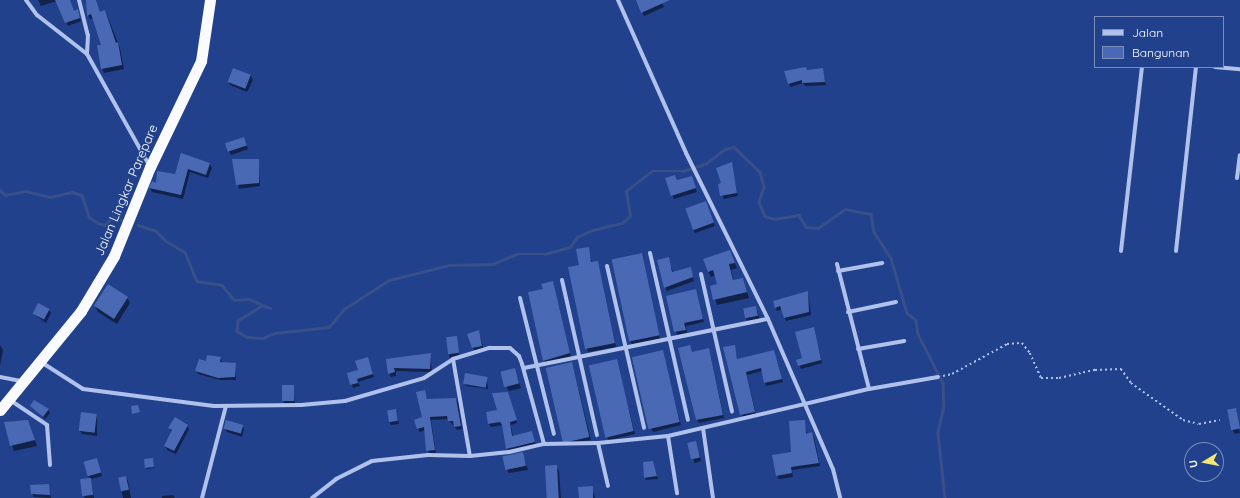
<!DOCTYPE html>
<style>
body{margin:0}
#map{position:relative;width:1240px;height:498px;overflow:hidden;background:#21418d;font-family:Quicksand,sans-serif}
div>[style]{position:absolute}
.shadow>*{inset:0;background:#0007;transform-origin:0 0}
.stream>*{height:2.5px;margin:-1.25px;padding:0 1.25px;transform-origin:1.25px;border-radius:1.25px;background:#384f88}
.building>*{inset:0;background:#4a69b5;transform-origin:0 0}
.path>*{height:1.5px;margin-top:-0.75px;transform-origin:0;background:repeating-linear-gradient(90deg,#b0c2ec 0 2px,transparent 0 5px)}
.minor>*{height:4px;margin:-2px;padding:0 2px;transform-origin:2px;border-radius:2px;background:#b0c2ec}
.trunk>*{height:11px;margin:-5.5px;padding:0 5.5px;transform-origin:5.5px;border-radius:5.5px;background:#fafbff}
span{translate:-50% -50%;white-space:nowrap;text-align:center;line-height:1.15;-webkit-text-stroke:3px #21418d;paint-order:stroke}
.street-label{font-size:13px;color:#fff}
.legend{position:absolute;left:1094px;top:16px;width:130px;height:52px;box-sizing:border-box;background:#21418d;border:1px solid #7a8dbb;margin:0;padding:5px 7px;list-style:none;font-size:12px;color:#fff}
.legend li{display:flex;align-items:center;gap:8px;height:20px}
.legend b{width:20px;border:1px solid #7a8dbb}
.north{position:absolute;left:1184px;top:442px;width:40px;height:40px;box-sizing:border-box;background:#21418d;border:1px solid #7a8dbb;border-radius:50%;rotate:260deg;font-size:11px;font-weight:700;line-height:16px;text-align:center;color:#fff}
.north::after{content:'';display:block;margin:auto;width:14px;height:18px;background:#f8e572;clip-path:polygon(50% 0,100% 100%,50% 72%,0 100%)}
</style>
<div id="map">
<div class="shadow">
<div style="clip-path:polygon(38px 0,69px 0,74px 12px,77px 10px,79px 14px,81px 21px,68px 26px,57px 1px,41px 6px)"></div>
<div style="clip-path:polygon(87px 0,96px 0,100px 13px,105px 11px,107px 15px,120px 48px,124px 69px,104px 73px,102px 68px,102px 46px,94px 18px,90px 19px,88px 15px)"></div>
<div style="clip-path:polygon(637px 0,661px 0,664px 7px,644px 16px)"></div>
<div style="clip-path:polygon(233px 69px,251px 76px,253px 80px,247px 92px,230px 85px,228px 82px)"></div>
<div style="clip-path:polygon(822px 69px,826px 85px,805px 86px,803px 83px,791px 87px,789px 84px,808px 71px)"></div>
<div style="clip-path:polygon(244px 138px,248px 149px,231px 155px,229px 151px)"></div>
<div style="clip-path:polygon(182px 154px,209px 163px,212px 168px,208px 178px,190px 172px,183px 199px,152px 192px,150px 188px,175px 175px)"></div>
<div style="clip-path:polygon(233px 160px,258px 160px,260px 186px,239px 189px)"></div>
<div style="clip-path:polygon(731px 163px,738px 196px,723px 199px,723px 184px)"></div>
<div style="clip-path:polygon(675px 176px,678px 181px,691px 177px,697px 192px,674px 199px,672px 195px)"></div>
<div style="clip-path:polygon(707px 206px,715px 226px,695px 233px,693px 230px)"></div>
<div style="clip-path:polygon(588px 248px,592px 263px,597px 262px,599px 266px,616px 347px,588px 352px,569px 268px,580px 265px)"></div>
<div style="clip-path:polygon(729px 251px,737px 268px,731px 270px,734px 281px,743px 279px,749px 298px,717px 305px,711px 286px,718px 285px,716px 275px,711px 277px,708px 272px)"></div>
<div style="clip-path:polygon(641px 254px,660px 339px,632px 344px,630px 341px)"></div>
<div style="clip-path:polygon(668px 259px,673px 272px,690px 268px,694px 281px,667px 291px,665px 287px)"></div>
<div style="clip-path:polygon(553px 282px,571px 357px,546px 364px,544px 360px)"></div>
<div style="clip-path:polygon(695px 290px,704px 322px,686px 326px,687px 333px,677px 335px,667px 297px)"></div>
<div style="clip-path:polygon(808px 292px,811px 315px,786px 321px,782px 309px,777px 311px,776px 307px)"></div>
<div style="clip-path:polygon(127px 297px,130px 303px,117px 324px,98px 312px,95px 306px)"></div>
<div style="clip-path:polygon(756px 307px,760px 320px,748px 322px,746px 319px)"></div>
<div style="clip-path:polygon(49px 310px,51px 313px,46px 323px,34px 314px)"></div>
<div style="clip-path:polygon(813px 328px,822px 363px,801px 369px,797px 360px,803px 359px)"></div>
<div style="clip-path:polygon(479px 332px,484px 350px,475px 351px,473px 348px)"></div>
<div style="clip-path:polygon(456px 337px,460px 357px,451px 359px,449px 356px)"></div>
<div style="clip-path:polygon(0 345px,3px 350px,0 366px)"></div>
<div style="clip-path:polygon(734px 346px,738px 360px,775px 355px,783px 382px,766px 386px,762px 371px,747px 375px,756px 415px,743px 418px)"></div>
<div style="clip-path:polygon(690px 347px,692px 353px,708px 349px,710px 353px,724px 418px,699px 423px,697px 420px,680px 349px)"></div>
<div style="clip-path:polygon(662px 351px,681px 425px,653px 432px,651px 428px)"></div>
<div style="clip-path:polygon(430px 354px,432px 372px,396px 371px,396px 376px,391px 377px,389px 373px,387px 360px)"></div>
<div style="clip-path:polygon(221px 358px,222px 363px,235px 364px,236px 380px,220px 380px,198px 374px,196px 371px,207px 362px)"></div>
<div style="clip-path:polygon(616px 360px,635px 434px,609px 440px,607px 437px)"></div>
<div style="clip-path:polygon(369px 361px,374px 377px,358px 382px,360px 386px,353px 388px,348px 374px,359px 371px)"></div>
<div style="clip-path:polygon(573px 367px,591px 440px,565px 443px,563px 440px)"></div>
<div style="clip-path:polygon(514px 369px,521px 388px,509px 391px,507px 388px)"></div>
<div style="clip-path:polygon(487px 378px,488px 389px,467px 386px,465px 384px)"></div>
<div style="clip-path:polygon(293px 386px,295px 404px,285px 404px,283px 401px)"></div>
<div style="clip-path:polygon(424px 391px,428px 400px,456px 399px,458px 402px,462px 429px,457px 430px,448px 419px,431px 420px,436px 454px,429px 454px,425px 430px,420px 432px,418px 429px,423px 418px)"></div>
<div style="clip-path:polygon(508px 393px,517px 423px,511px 425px,513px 437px,532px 432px,536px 445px,508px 451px,502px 425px,491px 427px,489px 424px,487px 413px,499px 410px)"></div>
<div style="clip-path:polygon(31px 406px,48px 409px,50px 413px,45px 419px)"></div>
<div style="clip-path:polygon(1235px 409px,1240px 433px,1235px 434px,1233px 431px)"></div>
<div style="clip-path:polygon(396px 410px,399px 424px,391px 425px,389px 421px)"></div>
<div style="clip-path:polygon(97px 415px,97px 436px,82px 434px,80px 431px)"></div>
<div style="clip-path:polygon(28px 421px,37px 446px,14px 451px,5px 422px)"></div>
<div style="clip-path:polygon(804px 421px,807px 435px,812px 434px,814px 437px,820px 466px,792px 470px,793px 477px,779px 479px,777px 476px,792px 452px)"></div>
<div style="clip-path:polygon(242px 425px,244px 429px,242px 437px,227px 432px,225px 429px)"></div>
<div style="clip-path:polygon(187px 426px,189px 429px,176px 454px,167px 450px,165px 446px,172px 432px,169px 428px)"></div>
<div style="left:695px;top:442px;width:20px;height:7px;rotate:72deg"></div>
<div style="clip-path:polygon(522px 454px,528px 470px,509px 473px,507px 470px)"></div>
<div style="clip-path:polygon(97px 459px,102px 476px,91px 479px,94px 498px,85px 498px,83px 495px,91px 479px,88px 476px)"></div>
<div style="clip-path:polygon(153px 461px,154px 468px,147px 469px,146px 468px)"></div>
<div style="clip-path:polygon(654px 465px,658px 479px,646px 480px,645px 478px)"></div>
<div style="clip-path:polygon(556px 466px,559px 471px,561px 498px,548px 498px)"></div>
<div style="clip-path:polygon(1200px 474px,1213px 474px,1214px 478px,1202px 481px)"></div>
<div style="clip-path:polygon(126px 477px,128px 481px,131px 498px,123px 498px,119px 478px)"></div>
<div style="clip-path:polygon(48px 485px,51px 498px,34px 497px,32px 494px)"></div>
<div style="clip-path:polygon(592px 487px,595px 498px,580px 498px)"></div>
<div style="clip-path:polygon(173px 495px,175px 498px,162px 498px,162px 496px)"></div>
</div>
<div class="stream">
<div style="left:0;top:190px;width:7px;rotate:45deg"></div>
<div style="left:5px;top:195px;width:21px;rotate:-11deg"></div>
<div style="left:26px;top:191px;width:25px;rotate:14deg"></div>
<div style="left:50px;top:197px;width:23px;rotate:-13deg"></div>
<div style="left:72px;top:192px;width:10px;rotate:17deg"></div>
<div style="left:82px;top:195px;width:23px;rotate:72deg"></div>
<div style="left:89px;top:217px;width:11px;rotate:34deg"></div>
<div style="left:98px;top:223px;width:7px;rotate:16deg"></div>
<div style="left:105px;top:225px;width:11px;rotate:-49deg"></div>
<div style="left:112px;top:217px;width:9px;rotate:18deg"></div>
<div style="left:138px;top:225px;width:19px;rotate:18deg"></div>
<div style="left:156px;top:231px;width:14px;rotate:45deg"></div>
<div style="left:166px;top:241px;width:22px;rotate:30deg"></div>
<div style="left:185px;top:252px;width:31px;rotate:68deg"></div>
<div style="left:197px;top:281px;width:25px;rotate:9deg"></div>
<div style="left:222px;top:285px;width:19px;rotate:51deg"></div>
<div style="left:234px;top:300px;width:15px;rotate:-4deg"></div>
<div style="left:249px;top:299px;width:23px;rotate:23deg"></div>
<div style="left:270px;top:308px;width:8px;rotate:-166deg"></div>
<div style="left:262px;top:306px;width:28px;rotate:148deg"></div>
<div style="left:238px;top:321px;width:10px;rotate:96deg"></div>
<div style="left:237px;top:331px;width:12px;rotate:31deg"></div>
<div style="left:247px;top:337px;width:16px;rotate:4deg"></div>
<div style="left:263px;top:338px;width:13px;rotate:-23deg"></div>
<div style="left:275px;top:333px;width:54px;rotate:-6.3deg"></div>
<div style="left:329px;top:327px;width:23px;rotate:-50deg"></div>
<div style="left:344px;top:309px;width:54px;rotate:-32.8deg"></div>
<div style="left:389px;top:280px;width:62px;rotate:-14deg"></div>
<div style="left:449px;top:265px;width:44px;rotate:-1.3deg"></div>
<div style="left:493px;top:264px;width:26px;rotate:-23deg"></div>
<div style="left:517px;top:254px;width:28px"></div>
<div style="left:545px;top:254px;width:26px;rotate:-16deg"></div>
<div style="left:570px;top:247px;width:12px;rotate:-55deg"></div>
<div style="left:577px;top:237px;width:17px;rotate:-24deg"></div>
<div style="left:593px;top:230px;width:30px;rotate:-14deg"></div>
<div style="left:622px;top:223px;width:11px;rotate:-41deg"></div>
<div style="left:630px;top:216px;width:25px;rotate:-99deg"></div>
<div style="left:626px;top:191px;width:33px;rotate:-38deg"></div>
<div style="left:652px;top:171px;width:31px"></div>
<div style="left:683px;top:171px;width:23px;rotate:-18deg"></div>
<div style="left:705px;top:164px;width:25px;rotate:-37deg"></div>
<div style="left:725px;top:149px;width:9px;rotate:-13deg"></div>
<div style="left:734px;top:147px;width:36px;rotate:44deg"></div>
<div style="left:760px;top:172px;width:16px;rotate:75deg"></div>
<div style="left:764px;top:187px;width:16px;rotate:108deg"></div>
<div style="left:759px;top:202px;width:15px;rotate:67deg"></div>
<div style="left:765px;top:216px;width:9px;rotate:18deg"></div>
<div style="left:774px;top:219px;width:25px;rotate:-9deg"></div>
<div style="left:799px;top:215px;width:14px;rotate:60deg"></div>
<div style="left:806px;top:227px;width:12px;rotate:5deg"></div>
<div style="left:818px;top:228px;width:33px;rotate:-35deg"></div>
<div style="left:845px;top:209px;width:26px;rotate:11deg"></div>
<div style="left:871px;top:214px;width:18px;rotate:81deg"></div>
<div style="left:874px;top:232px;width:31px;rotate:57deg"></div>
<div style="left:891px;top:258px;width:57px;rotate:73.8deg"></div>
<div style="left:907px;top:313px;width:11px;rotate:38deg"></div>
<div style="left:916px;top:320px;width:14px;rotate:82deg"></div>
<div style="left:918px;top:334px;width:55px;rotate:63deg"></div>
<div style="left:943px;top:383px;width:23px;rotate:88deg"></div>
<div style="left:944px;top:406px;width:28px;rotate:103deg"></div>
<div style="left:938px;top:433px;width:65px;rotate:83.9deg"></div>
</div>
<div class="building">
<div style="clip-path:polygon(55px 0,70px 0,74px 11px,78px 9px,80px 18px,65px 23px)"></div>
<div style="clip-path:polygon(86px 0,96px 0,100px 12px,105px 10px,116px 43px,118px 42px,122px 65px,101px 69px,97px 45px,101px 45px,91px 14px,87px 16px)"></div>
<div style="clip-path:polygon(636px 0,670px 0,641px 13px)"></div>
<div style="clip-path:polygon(806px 67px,807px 70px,823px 68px,825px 82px,802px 83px,802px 80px,788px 84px,784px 71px)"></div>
<div style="left:233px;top:68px;width:19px;height:15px;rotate:21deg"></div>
<div style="left:244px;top:137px;width:9px;height:20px;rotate:72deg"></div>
<div style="clip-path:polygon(181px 153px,210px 163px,206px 175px,188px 169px,181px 195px,149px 188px,152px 181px,156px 183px,157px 171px,175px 174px)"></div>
<div style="clip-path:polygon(232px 159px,259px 159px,259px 183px,236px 185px)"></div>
<div style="clip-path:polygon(732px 162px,737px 193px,720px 196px,718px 184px,721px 183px,716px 168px)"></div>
<div style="clip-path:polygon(675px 175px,677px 180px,692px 176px,696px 188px,671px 196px,665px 178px)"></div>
<div style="left:706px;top:201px;width:23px;height:22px;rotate:70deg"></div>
<div style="clip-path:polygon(589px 247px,591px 262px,598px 261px,615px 343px,585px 349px,568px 267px,579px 265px,576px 249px)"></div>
<div style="clip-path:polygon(730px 250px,735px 263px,729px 264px,733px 280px,743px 278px,747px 292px,713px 300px,710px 286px,717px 284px,713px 270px,708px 272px,703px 259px)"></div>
<div style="left:642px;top:253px;width:84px;height:31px;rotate:78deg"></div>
<div style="clip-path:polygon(669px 257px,672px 272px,691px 267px,693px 277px,664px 288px,657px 260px)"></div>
<div style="clip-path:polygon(553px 281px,570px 353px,543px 361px,528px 292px,543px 289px,541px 284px)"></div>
<div style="left:108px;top:284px;width:24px;height:26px;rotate:33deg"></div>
<div style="clip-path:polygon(696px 289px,703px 319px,684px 323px,686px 330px,674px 332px,666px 296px)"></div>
<div style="clip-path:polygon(808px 291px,809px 312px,784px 318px,780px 306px,775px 308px,773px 301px)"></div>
<div style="left:38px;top:303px;width:13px;height:12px;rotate:27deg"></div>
<div style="left:756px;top:306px;width:10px;height:13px;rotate:79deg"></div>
<div style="clip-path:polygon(814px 327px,821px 360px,798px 366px,796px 360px,802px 358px,795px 332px)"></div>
<div style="clip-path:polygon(479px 330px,482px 346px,472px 348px,467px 334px)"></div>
<div style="left:457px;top:336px;width:17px;height:11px;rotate:83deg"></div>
<div style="clip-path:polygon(690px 345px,692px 352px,709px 348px,723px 415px,696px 420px,678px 348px)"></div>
<div style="clip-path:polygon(735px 345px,737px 359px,774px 350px,782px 379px,764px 383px,761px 368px,746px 372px,755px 412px,740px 415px,723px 347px)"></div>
<div style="left:663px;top:350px;width:74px;height:32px;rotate:77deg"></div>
<div style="clip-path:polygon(431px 353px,430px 369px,394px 368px,395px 372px,388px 374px,386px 359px)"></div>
<div style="clip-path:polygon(207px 355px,221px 357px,220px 362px,236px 363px,235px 377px,218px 378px,195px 371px,199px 359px,206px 361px)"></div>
<div style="clip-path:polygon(368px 357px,373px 374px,357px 379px,358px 383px,350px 385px,347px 373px,358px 370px,355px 361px)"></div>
<div style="left:617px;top:359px;width:74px;height:29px;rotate:77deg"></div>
<div style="left:572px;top:362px;width:77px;height:27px;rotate:77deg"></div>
<div style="left:515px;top:368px;width:16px;height:15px;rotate:76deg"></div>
<div style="left:465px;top:373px;width:23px;height:11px;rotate:10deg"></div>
<div style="left:282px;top:385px;width:12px;height:16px"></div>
<div style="clip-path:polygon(425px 390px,427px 399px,456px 398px,461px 426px,454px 427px,453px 421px,448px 421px,447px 416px,430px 417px,435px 450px,426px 451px,424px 427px,417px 429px,414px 420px,422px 417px,416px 392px)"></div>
<div style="clip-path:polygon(508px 392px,517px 420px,510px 422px,512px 436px,532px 431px,535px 442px,506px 449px,502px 425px,500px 422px,488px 424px,486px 412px,497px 410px,492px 393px)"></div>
<div style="clip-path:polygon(34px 400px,49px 409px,43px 417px,30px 406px)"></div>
<div style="clip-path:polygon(138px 405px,140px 412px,132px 414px,131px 406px)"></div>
<div style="left:1236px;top:408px;width:21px;height:9px;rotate:79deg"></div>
<div style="left:396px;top:409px;width:12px;height:9px;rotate:81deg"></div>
<div style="left:81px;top:412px;width:16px;height:19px;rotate:7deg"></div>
<div style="clip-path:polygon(175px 417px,188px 425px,174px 451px,164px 446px,172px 430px,168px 428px)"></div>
<div style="clip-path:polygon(28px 420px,35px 440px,10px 446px,4px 422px)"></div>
<div style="left:226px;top:420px;width:18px;height:9px;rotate:16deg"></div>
<div style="clip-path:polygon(805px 420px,806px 434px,812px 432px,819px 463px,791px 467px,792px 473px,776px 476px,772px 455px,791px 452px,789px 421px)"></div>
<div style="left:696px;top:441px;width:17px;height:9px;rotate:77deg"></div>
<div style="left:523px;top:452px;width:14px;height:21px;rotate:78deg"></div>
<div style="left:97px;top:458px;width:15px;height:14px;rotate:74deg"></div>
<div style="left:153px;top:458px;width:9px;height:9px;rotate:84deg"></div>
<div style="clip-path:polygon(653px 461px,657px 476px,644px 478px,643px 462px)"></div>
<div style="left:557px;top:465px;width:33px;height:12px;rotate:87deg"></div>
<div style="left:126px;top:476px;width:14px;height:8px;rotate:78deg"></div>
<div style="left:91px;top:478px;width:17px;height:11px;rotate:83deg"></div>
<div style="clip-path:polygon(49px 484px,50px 495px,31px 494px,30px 485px)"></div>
<div style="clip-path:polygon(593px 486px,593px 498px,579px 498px,578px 487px)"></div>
</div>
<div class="path">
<div style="left:943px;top:376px;width:9px;rotate:-13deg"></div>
<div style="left:952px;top:374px;width:63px;rotate:-28.6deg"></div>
<div style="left:1007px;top:344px;width:15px;rotate:-4deg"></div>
<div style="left:1022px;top:343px;width:13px;rotate:51deg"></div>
<div style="left:1030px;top:353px;width:27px;rotate:66deg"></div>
<div style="left:1041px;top:378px;width:18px"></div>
<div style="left:1059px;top:378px;width:37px;rotate:-13deg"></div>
<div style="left:1095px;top:370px;width:26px;rotate:-2deg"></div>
<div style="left:1121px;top:369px;width:17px;rotate:54deg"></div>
<div style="left:1131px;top:383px;width:64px;rotate:35.4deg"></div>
<div style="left:1183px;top:420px;width:16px;rotate:14deg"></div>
<div style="left:1199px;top:424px;width:21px;rotate:-11deg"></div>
</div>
<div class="minor">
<div style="left:26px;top:0;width:19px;rotate:54deg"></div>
<div style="left:37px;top:15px;width:63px;rotate:38deg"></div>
<div style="left:87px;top:54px;width:127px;rotate:60.8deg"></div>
<div style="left:79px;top:0;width:36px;rotate:76deg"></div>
<div style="left:88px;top:35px;width:19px;rotate:93deg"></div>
<div style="left:618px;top:0;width:167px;rotate:66deg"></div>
<div style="left:686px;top:153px;width:185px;rotate:63.7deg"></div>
<div style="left:768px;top:319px;width:163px;rotate:66.6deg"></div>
<div style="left:833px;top:469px;width:30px;rotate:76deg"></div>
<div style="left:1215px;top:67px;width:25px;rotate:5deg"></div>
<div style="left:1237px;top:178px;width:23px;rotate:-83deg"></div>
<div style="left:1121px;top:251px;width:185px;rotate:-83.5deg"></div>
<div style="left:1176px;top:251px;width:185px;rotate:-83.8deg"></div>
<div style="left:650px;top:253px;width:171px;rotate:77.2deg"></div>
<div style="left:837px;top:264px;width:129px;rotate:75.6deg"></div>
<div style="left:607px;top:266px;width:166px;rotate:77.1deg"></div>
<div style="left:838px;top:271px;width:45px;rotate:-10.3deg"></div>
<div style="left:701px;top:274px;width:141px;rotate:77.3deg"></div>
<div style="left:562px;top:280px;width:159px;rotate:77.3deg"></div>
<div style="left:520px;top:298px;width:140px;rotate:76deg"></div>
<div style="left:848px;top:312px;width:49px;rotate:-11.8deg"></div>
<div style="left:858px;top:349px;width:47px;rotate:-9.9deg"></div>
<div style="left:453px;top:359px;width:98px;rotate:80.1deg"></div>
<div style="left:470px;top:456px;width:39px;rotate:-6deg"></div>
<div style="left:509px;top:452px;width:36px;rotate:-13deg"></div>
<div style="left:41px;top:362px;width:50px;rotate:32.7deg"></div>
<div style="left:83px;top:389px;width:132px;rotate:7.4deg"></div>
<div style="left:214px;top:406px;width:87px;rotate:-0.7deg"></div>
<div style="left:301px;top:405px;width:44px;rotate:-5.2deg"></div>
<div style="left:345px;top:401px;width:82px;rotate:-16.2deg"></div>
<div style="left:424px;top:378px;width:35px;rotate:-33deg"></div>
<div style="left:453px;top:359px;width:38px;rotate:-17deg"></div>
<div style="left:489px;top:348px;width:21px"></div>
<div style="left:510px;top:348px;width:12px;rotate:42deg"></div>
<div style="left:519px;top:356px;width:9px;rotate:69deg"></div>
<div style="left:522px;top:364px;width:83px;rotate:74.6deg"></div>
<div style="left:544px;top:444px;width:54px;rotate:-1.1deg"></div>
<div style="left:598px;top:443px;width:70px;rotate:-5.7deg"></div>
<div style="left:668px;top:436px;width:206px;rotate:-13.2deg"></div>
<div style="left:869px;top:389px;width:70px;rotate:-9.9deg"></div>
<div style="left:524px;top:368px;width:249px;rotate:-11.4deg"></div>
<div style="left:0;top:377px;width:21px;rotate:11deg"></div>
<div style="left:10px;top:400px;width:45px;rotate:34deg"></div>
<div style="left:47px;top:425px;width:40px;rotate:85.7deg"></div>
<div style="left:703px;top:428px;width:71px;rotate:81.9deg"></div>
<div style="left:668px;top:436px;width:58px;rotate:81deg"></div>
<div style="left:598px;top:443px;width:44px;rotate:76.9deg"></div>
<div style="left:202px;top:498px;width:95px;rotate:-75.4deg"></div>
<div style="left:312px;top:498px;width:31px;rotate:-38deg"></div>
<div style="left:336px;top:479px;width:40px;rotate:-26.6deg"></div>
<div style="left:372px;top:461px;width:56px;rotate:-6.1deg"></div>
<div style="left:428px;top:455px;width:42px;rotate:1.4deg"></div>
</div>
<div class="trunk">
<div style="left:0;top:410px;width:128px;rotate:-50.7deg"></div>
<div style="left:81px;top:311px;width:64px;rotate:-59deg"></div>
<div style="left:114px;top:256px;width:96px;rotate:-68deg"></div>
<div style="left:150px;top:167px;width:118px;rotate:-64.3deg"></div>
<div style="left:201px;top:61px;width:62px;rotate:-81.6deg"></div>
</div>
<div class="street-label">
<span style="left:126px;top:190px;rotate:-67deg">Jalan Lingkar Parepare</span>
</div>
<ul class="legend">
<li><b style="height:5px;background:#b0c2ec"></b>Jalan</li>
<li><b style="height:11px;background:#4a69b5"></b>Bangunan</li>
</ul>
<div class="north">U</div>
</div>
